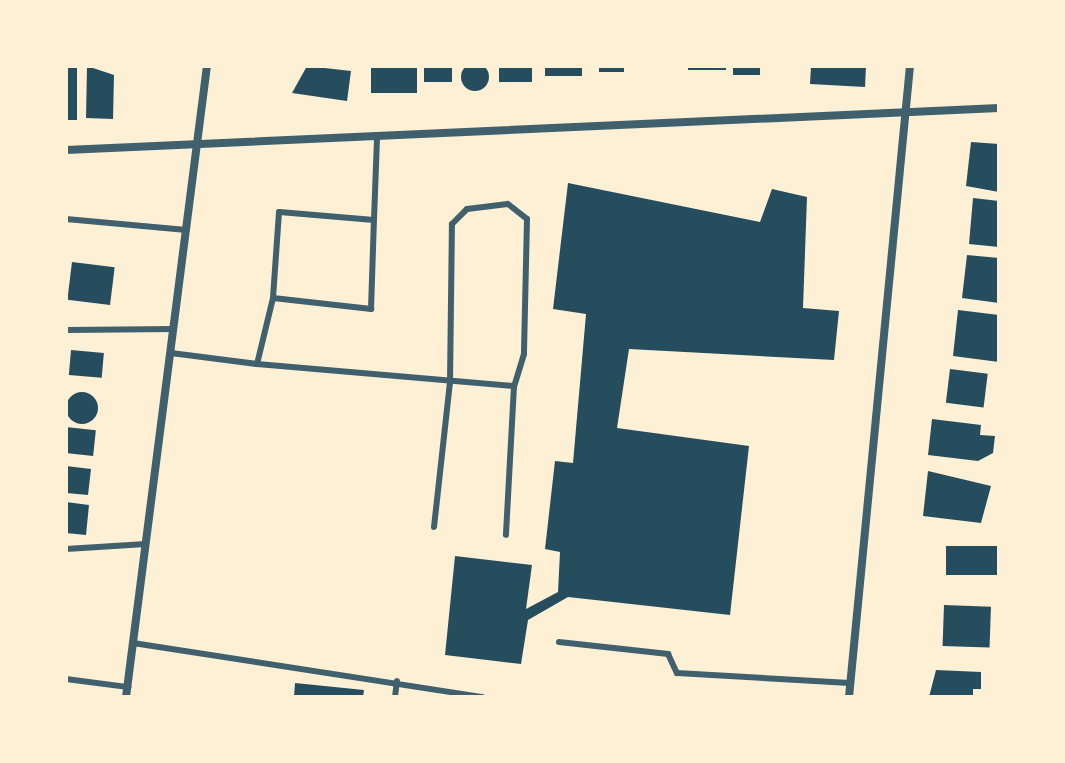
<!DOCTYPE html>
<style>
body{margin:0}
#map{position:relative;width:1065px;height:763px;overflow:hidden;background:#fdf0d5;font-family:Cabin,sans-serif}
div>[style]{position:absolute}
.building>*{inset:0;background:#264d5e;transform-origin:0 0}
.round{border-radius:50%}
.service>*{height:6px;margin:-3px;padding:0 3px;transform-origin:3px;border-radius:3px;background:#3f606c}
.minor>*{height:8px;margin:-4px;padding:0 4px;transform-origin:4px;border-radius:4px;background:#3f606c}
span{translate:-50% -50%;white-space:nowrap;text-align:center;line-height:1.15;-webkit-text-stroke:7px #fdf0d5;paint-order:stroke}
.frame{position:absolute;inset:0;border:68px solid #fdf0d5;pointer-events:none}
</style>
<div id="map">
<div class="building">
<div class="round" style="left:461px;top:63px;width:28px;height:28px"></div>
<div style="left:66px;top:66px;width:11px;height:54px"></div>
<div style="clip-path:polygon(87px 66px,114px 75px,113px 119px,86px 118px)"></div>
<div style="clip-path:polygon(307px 66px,351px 71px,347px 101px,292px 93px)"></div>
<div style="left:371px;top:66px;width:46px;height:27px"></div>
<div style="left:424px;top:66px;width:28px;height:16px"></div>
<div style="left:499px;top:66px;width:33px;height:16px"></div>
<div style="left:545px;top:66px;width:37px;height:10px"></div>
<div style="left:599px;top:66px;width:25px;height:6px"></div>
<div style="left:688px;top:66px;width:38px;height:4px"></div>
<div style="left:733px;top:66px;width:27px;height:9px"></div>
<div style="clip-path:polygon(811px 66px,866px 66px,865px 87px,810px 84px)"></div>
<div style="clip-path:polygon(971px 142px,999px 144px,999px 192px,966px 186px)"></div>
<div style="clip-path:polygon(568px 183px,760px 222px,772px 189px,807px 197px,803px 308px,839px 311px,834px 360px,629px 349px,617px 428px,749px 446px,730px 615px,568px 597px,528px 620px,521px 664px,445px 655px,455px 556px,532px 565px,526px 609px,558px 592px,560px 552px,545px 549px,555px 461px,573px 463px,586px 314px,553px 309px)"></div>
<div style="clip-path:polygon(973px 198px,999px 201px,999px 247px,969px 244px)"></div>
<div style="clip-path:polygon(967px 255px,999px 258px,999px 303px,962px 298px)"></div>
<div style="left:72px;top:262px;width:43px;height:38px;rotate:7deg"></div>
<div style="clip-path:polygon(958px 310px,999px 315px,999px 362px,953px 356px)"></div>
<div style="left:71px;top:350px;width:33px;height:25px;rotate:5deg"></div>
<div style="left:950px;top:369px;width:38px;height:34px;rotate:7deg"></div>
<div class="round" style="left:66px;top:392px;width:32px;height:32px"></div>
<div style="clip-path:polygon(932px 419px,981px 425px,980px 435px,995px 436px,993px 453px,978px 461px,928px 455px)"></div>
<div style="left:66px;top:427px;width:30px;height:26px;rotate:6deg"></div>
<div style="clip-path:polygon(66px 466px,91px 469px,88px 495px,66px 493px)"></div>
<div style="clip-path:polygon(928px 471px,991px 486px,981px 523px,923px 516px)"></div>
<div style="clip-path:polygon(66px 502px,89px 505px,86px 535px,66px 533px)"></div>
<div style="left:999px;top:546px;width:29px;height:53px;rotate:90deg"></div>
<div style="left:944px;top:605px;width:47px;height:41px;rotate:2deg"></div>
<div style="clip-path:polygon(936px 670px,981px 672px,981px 689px,973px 689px,973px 697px,929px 697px)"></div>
<div style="clip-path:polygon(295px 683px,364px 690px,363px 697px,294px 697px)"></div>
</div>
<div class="service">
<div style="left:66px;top:219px;width:121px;rotate:5.2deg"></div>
<div style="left:374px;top:220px;width:95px;rotate:-175.2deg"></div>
<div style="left:279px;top:212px;width:86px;rotate:94deg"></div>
<div style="left:273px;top:298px;width:99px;rotate:6.4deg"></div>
<div style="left:371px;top:309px;width:89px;rotate:-88.1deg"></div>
<div style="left:374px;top:220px;width:80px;rotate:-87.9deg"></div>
<div style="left:273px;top:298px;width:68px;rotate:103.6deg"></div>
<div style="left:257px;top:364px;width:258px;rotate:4.9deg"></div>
<div style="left:66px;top:330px;width:108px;rotate:-0.5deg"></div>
<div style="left:171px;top:353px;width:87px;rotate:7.3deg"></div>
<div style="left:434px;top:527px;width:145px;rotate:-83.7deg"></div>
<div style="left:450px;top:383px;width:159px;rotate:-89.3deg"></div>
<div style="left:452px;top:224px;width:21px;rotate:-45deg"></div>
<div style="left:467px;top:209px;width:41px;rotate:-7deg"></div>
<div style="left:508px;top:204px;width:24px;rotate:38deg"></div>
<div style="left:527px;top:219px;width:135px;rotate:91.3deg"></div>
<div style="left:524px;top:354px;width:34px;rotate:107deg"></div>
<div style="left:514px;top:386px;width:149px;rotate:93.1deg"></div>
<div style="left:66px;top:549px;width:80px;rotate:-3.6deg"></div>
<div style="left:559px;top:642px;width:110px;rotate:6.3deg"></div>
<div style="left:668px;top:654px;width:21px;rotate:65deg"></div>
<div style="left:677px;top:673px;width:173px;rotate:3.3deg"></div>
<div style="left:133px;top:643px;width:354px;rotate:8.8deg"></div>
<div style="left:66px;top:679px;width:63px;rotate:7.4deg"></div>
<div style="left:395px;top:697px;width:16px;rotate:-83deg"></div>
</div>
<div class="minor">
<div style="left:66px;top:150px;width:934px;rotate:-2.58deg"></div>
<div style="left:126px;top:697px;width:636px;rotate:-82.69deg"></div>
<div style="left:849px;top:697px;width:634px;rotate:-84.48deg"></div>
</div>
<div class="frame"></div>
</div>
